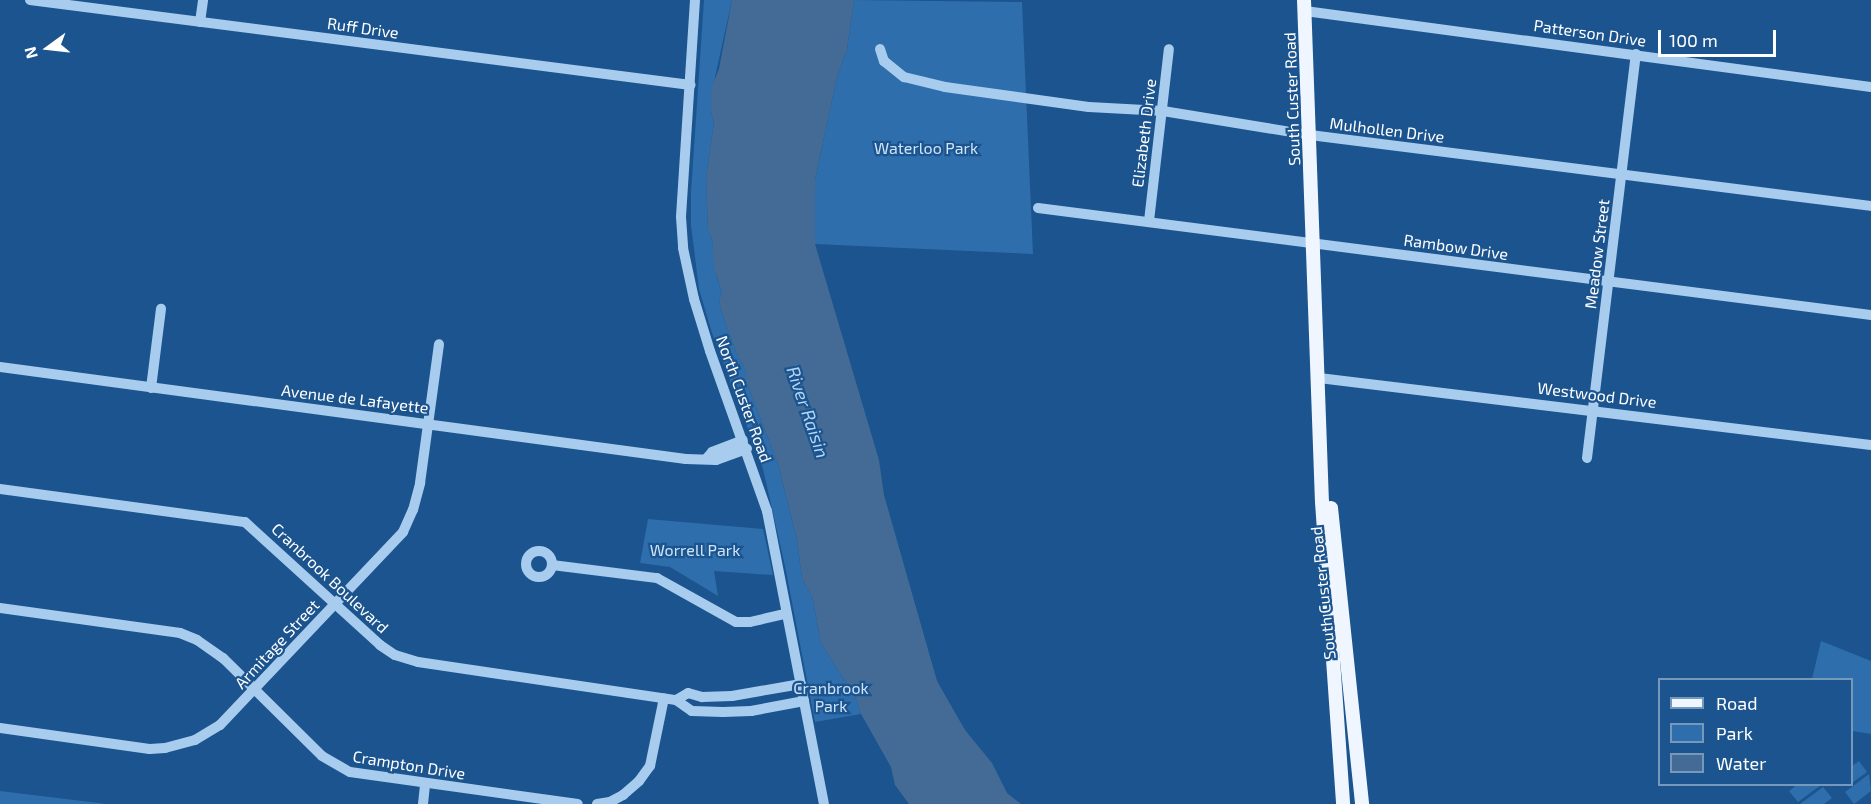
<!DOCTYPE html>
<style>
body{margin:0}
#map{position:relative;width:1871px;height:804px;overflow:hidden;background:#1b548e;font-family:"Exo 2",sans-serif}
div>[style]{position:absolute}
.green>*{inset:0;background:#2e6eac}
.water>*{inset:0;background:#436b95}
.minor>*{height:10px;margin:-5px;padding:0 5px;transform-origin:5px;border-radius:5px;background:#a8ccee}
.minor>.ring{margin:-5px;padding:0;box-sizing:content-box;background:none;border:10px solid #a8ccee;border-radius:50%}
.major>*{height:14px;margin:-7px;padding:0 7px;transform-origin:7px;border-radius:7px;background:#eff6ff}
span{translate:-50% -50%;white-space:nowrap;text-align:center;line-height:1.15;-webkit-text-stroke:4.5px #1b548e;paint-order:stroke}
.street-label{font-size:16px;color:#fff}
.park-label{font-size:16px;color:#cee4fa}
.water-label{font-size:18px;color:#b4d5f5;font-style:italic}
.legend{position:absolute;left:1658px;top:678px;width:195px;height:108px;box-sizing:border-box;background:#1b548e;border:2px solid #7698bb;margin:0;padding:8px 10px;list-style:none;font-size:18px;color:#fff}
.legend li{display:flex;align-items:center;gap:12px;height:30px}
.legend b{width:30px;border:2px solid #7698bb}
.north{position:absolute;left:18px;top:18px;width:60px;height:60px;-webkit-text-stroke:4px #1b548e;paint-order:stroke;rotate:255deg;font-size:16px;font-weight:700;line-height:24px;text-align:center;color:#fff}
.north::after{content:'';display:block;margin:auto;width:21px;height:27px;background:#fff;clip-path:polygon(50% 0,100% 100%,50% 72%,0 100%)}
.scale{position:absolute;left:1658px;top:30px;width:118px;height:27px;box-sizing:border-box;border:3px solid #fff;border-top:0;padding-left:8px;font-size:18px;line-height:21px;white-space:nowrap;color:#fff;-webkit-text-stroke:4px #1b548e;paint-order:stroke}
</style>
<div id="map">
<div class="green">
<div style="clip-path:polygon(704px 0,732px 0,715px 77px,711px 112px,714px 122px,706px 178px,708px 230px,712px 240px,716px 275px,722px 293px,719px 300px,721px 310px,737px 355px,746px 370px,746px 381px,778px 464px,797px 540px,802px 578px,813px 600px,821px 643px,855px 697px,861px 714px,815px 722px,785px 566px,763px 469px,712px 333px,699px 289px,691px 225px,691px 192px)"></div>
<div style="clip-path:polygon(854px 0,1022px 2px,1033px 254px,815px 244px,815px 180px,837px 77px,847px 49px)"></div>
<div style="clip-path:polygon(648px 519px,763px 529px,773px 575px,714px 571px,718px 596px,670px 567px,640px 563px)"></div>
<div style="clip-path:polygon(1821px 641px,1871px 661px,1871px 734px,1852px 731px,1852px 680px,1812px 679px)"></div>
<div style="clip-path:polygon(1859px 761px,1867px 772px,1852px 783px,1852px 766px)"></div>
<div style="clip-path:polygon(1869px 774px,1871px 791px,1854px 804px,1845px 792px)"></div>
<div style="clip-path:polygon(1798px 784px,1821px 784px,1821px 785px,1798px 802px,1789px 791px)"></div>
<div style="clip-path:polygon(1823px 787px,1832px 798px,1824px 804px,1800px 804px)"></div>
<div style="clip-path:polygon(0 791px,107px 804px,0 804px)"></div>
</div>
<div class="water">
<div style="clip-path:polygon(732px 0,854px 0,847px 49px,837px 77px,815px 180px,815px 244px,879px 460px,884px 495px,937px 681px,965px 730px,992px 763px,1007px 793px,1021px 804px,909px 804px,895px 785px,891px 767px,861px 714px,855px 697px,821px 643px,813px 600px,802px 578px,797px 540px,778px 464px,746px 381px,746px 370px,737px 355px,721px 310px,719px 300px,722px 293px,714px 268px,712px 240px,708px 230px,706px 178px,714px 122px,711px 112px,712px 86px,719px 69px)"></div>
</div>
<div class="minor">
<div style="left:30px;top:0;width:666px;rotate:7.33deg"></div>
<div style="left:695px;top:0;width:217px;rotate:93.7deg"></div>
<div style="left:681px;top:217px;width:31px;rotate:86deg"></div>
<div style="left:683px;top:248px;width:52px;rotate:77.8deg"></div>
<div style="left:694px;top:299px;width:54px;rotate:72.9deg"></div>
<div style="left:710px;top:351px;width:170px;rotate:70.4deg"></div>
<div style="left:767px;top:511px;width:298px;rotate:79deg"></div>
<div style="left:1305px;top:11px;width:571px;rotate:7.65deg"></div>
<div style="left:200px;top:22px;width:22px;rotate:-82deg"></div>
<div style="left:880px;top:49px;width:13px;rotate:72deg"></div>
<div style="left:884px;top:61px;width:26px;rotate:39deg"></div>
<div style="left:904px;top:77px;width:42px;rotate:13.7deg"></div>
<div style="left:945px;top:87px;width:145px;rotate:7.9deg"></div>
<div style="left:1089px;top:107px;width:74px;rotate:3.1deg"></div>
<div style="left:1163px;top:111px;width:149px;rotate:9.3deg"></div>
<div style="left:1310px;top:135px;width:565px;rotate:7.21deg"></div>
<div style="left:1038px;top:208px;width:840px;rotate:7.32deg"></div>
<div style="left:1149px;top:221px;width:173px;rotate:-83.4deg"></div>
<div style="left:0;top:367px;width:692px;rotate:7.64deg"></div>
<div style="left:686px;top:459px;width:30px;rotate:2deg"></div>
<div style="left:716px;top:460px;width:33px;rotate:-20deg"></div>
<div style="left:1319px;top:378px;width:556px;rotate:6.92deg"></div>
<div style="left:151px;top:388px;width:80px;rotate:-82.8deg"></div>
<div style="left:1587px;top:458px;width:407px;rotate:-83.1deg"></div>
<div style="left:706px;top:459px;width:9px;rotate:-49deg"></div>
<div style="left:712px;top:452px;width:33px;rotate:-21deg"></div>
<div style="left:0;top:489px;width:247px;rotate:7.7deg"></div>
<div style="left:245px;top:522px;width:183px;rotate:42.3deg"></div>
<div style="left:380px;top:645px;width:18px;rotate:34deg"></div>
<div style="left:395px;top:655px;width:24px;rotate:17deg"></div>
<div style="left:418px;top:662px;width:261px;rotate:8.4deg"></div>
<div style="left:676px;top:700px;width:14px;rotate:-30deg"></div>
<div style="left:688px;top:693px;width:15px;rotate:16deg"></div>
<div style="left:702px;top:697px;width:30px;rotate:-2deg"></div>
<div style="left:732px;top:696px;width:70px;rotate:-9.9deg"></div>
<div class="ring" style="left:526px;top:551px;width:16px;height:16px"></div>
<div style="left:552px;top:565px;width:106px;rotate:7.1deg"></div>
<div style="left:657px;top:578px;width:90px;rotate:29.1deg"></div>
<div style="left:736px;top:622px;width:14px"></div>
<div style="left:750px;top:622px;width:37px;rotate:-13deg"></div>
<div style="left:0;top:608px;width:182px;rotate:7.9deg"></div>
<div style="left:180px;top:633px;width:18px;rotate:22deg"></div>
<div style="left:197px;top:640px;width:32px;rotate:35deg"></div>
<div style="left:223px;top:658px;width:139px;rotate:44.7deg"></div>
<div style="left:322px;top:756px;width:32px;rotate:30deg"></div>
<div style="left:350px;top:772px;width:230px;rotate:8deg"></div>
<div style="left:676px;top:700px;width:19px;rotate:35deg"></div>
<div style="left:692px;top:711px;width:31px;rotate:2deg"></div>
<div style="left:723px;top:712px;width:28px;rotate:-2deg"></div>
<div style="left:751px;top:711px;width:54px;rotate:-10.7deg"></div>
<div style="left:0;top:728px;width:151px;rotate:8deg"></div>
<div style="left:150px;top:749px;width:15px;rotate:-4deg"></div>
<div style="left:165px;top:748px;width:31px;rotate:-15deg"></div>
<div style="left:195px;top:740px;width:29px;rotate:-31deg"></div>
<div style="left:220px;top:725px;width:266px;rotate:-46.5deg"></div>
<div style="left:403px;top:532px;width:24px;rotate:-66deg"></div>
<div style="left:413px;top:510px;width:28px;rotate:-75deg"></div>
<div style="left:420px;top:483px;width:140px;rotate:-82.2deg"></div>
<div style="left:423px;top:804px;width:20px;rotate:-84deg"></div>
<div style="left:597px;top:804px;width:13px;rotate:-9deg"></div>
<div style="left:610px;top:802px;width:15px;rotate:-28deg"></div>
<div style="left:623px;top:795px;width:21px;rotate:-41deg"></div>
<div style="left:639px;top:781px;width:19px;rotate:-54deg"></div>
<div style="left:650px;top:766px;width:69px;rotate:-78.4deg"></div>
</div>
<div class="major">
<div style="left:1304px;top:0;width:502px;rotate:87.95deg"></div>
<div style="left:1322px;top:502px;width:303px;rotate:86deg"></div>
<div style="left:1331px;top:508px;width:298px;rotate:84deg"></div>
</div>
<div class="street-label">
<span style="left:363px;top:28px;rotate:8deg">Ruff Drive</span>
<span style="left:1590px;top:33px;rotate:8deg">Patterson Drive</span>
<span style="left:1292px;top:99px;rotate:-92deg">South Custer Road</span>
<span style="left:1387px;top:130px;rotate:7deg">Mulhollen Drive</span>
<span style="left:1144px;top:133px;rotate:-83deg">Elizabeth Drive</span>
<span style="left:1456px;top:247px;rotate:8deg">Rambow Drive</span>
<span style="left:1597px;top:254px;rotate:-83deg">Meadow Street</span>
<span style="left:1597px;top:395px;rotate:7deg">Westwood Drive</span>
<span style="left:355px;top:399px;rotate:7deg">Avenue de Lafayette</span>
<span style="left:744px;top:399px;rotate:70deg">North Custer Road</span>
<span style="left:330px;top:578px;rotate:43deg">Cranbrook Boulevard</span>
<span style="left:1323px;top:593px;rotate:-96deg">South Custer Road</span>
<span style="left:277px;top:644px;rotate:-47deg">Armitage Street</span>
<span style="left:409px;top:765px;rotate:9deg">Crampton Drive</span>
</div>
<div class="park-label">
<span style="left:926px;top:148px">Waterloo Park</span>
<span style="left:695px;top:550px">Worrell Park</span>
<span style="left:831px;top:697px">Cranbrook<br>Park</span>
</div>
<div class="water-label">
<span style="left:808px;top:412px;rotate:71deg">River Raisin</span>
</div>
<ul class="legend">
<li><b style="height:8px;background:#eff6ff"></b>Road</li>
<li><b style="height:16px;background:#2e6eac"></b>Park</li>
<li><b style="height:16px;background:#436b95"></b>Water</li>
</ul>
<div class="north">N</div>
<div class="scale">100 m</div>
</div>
